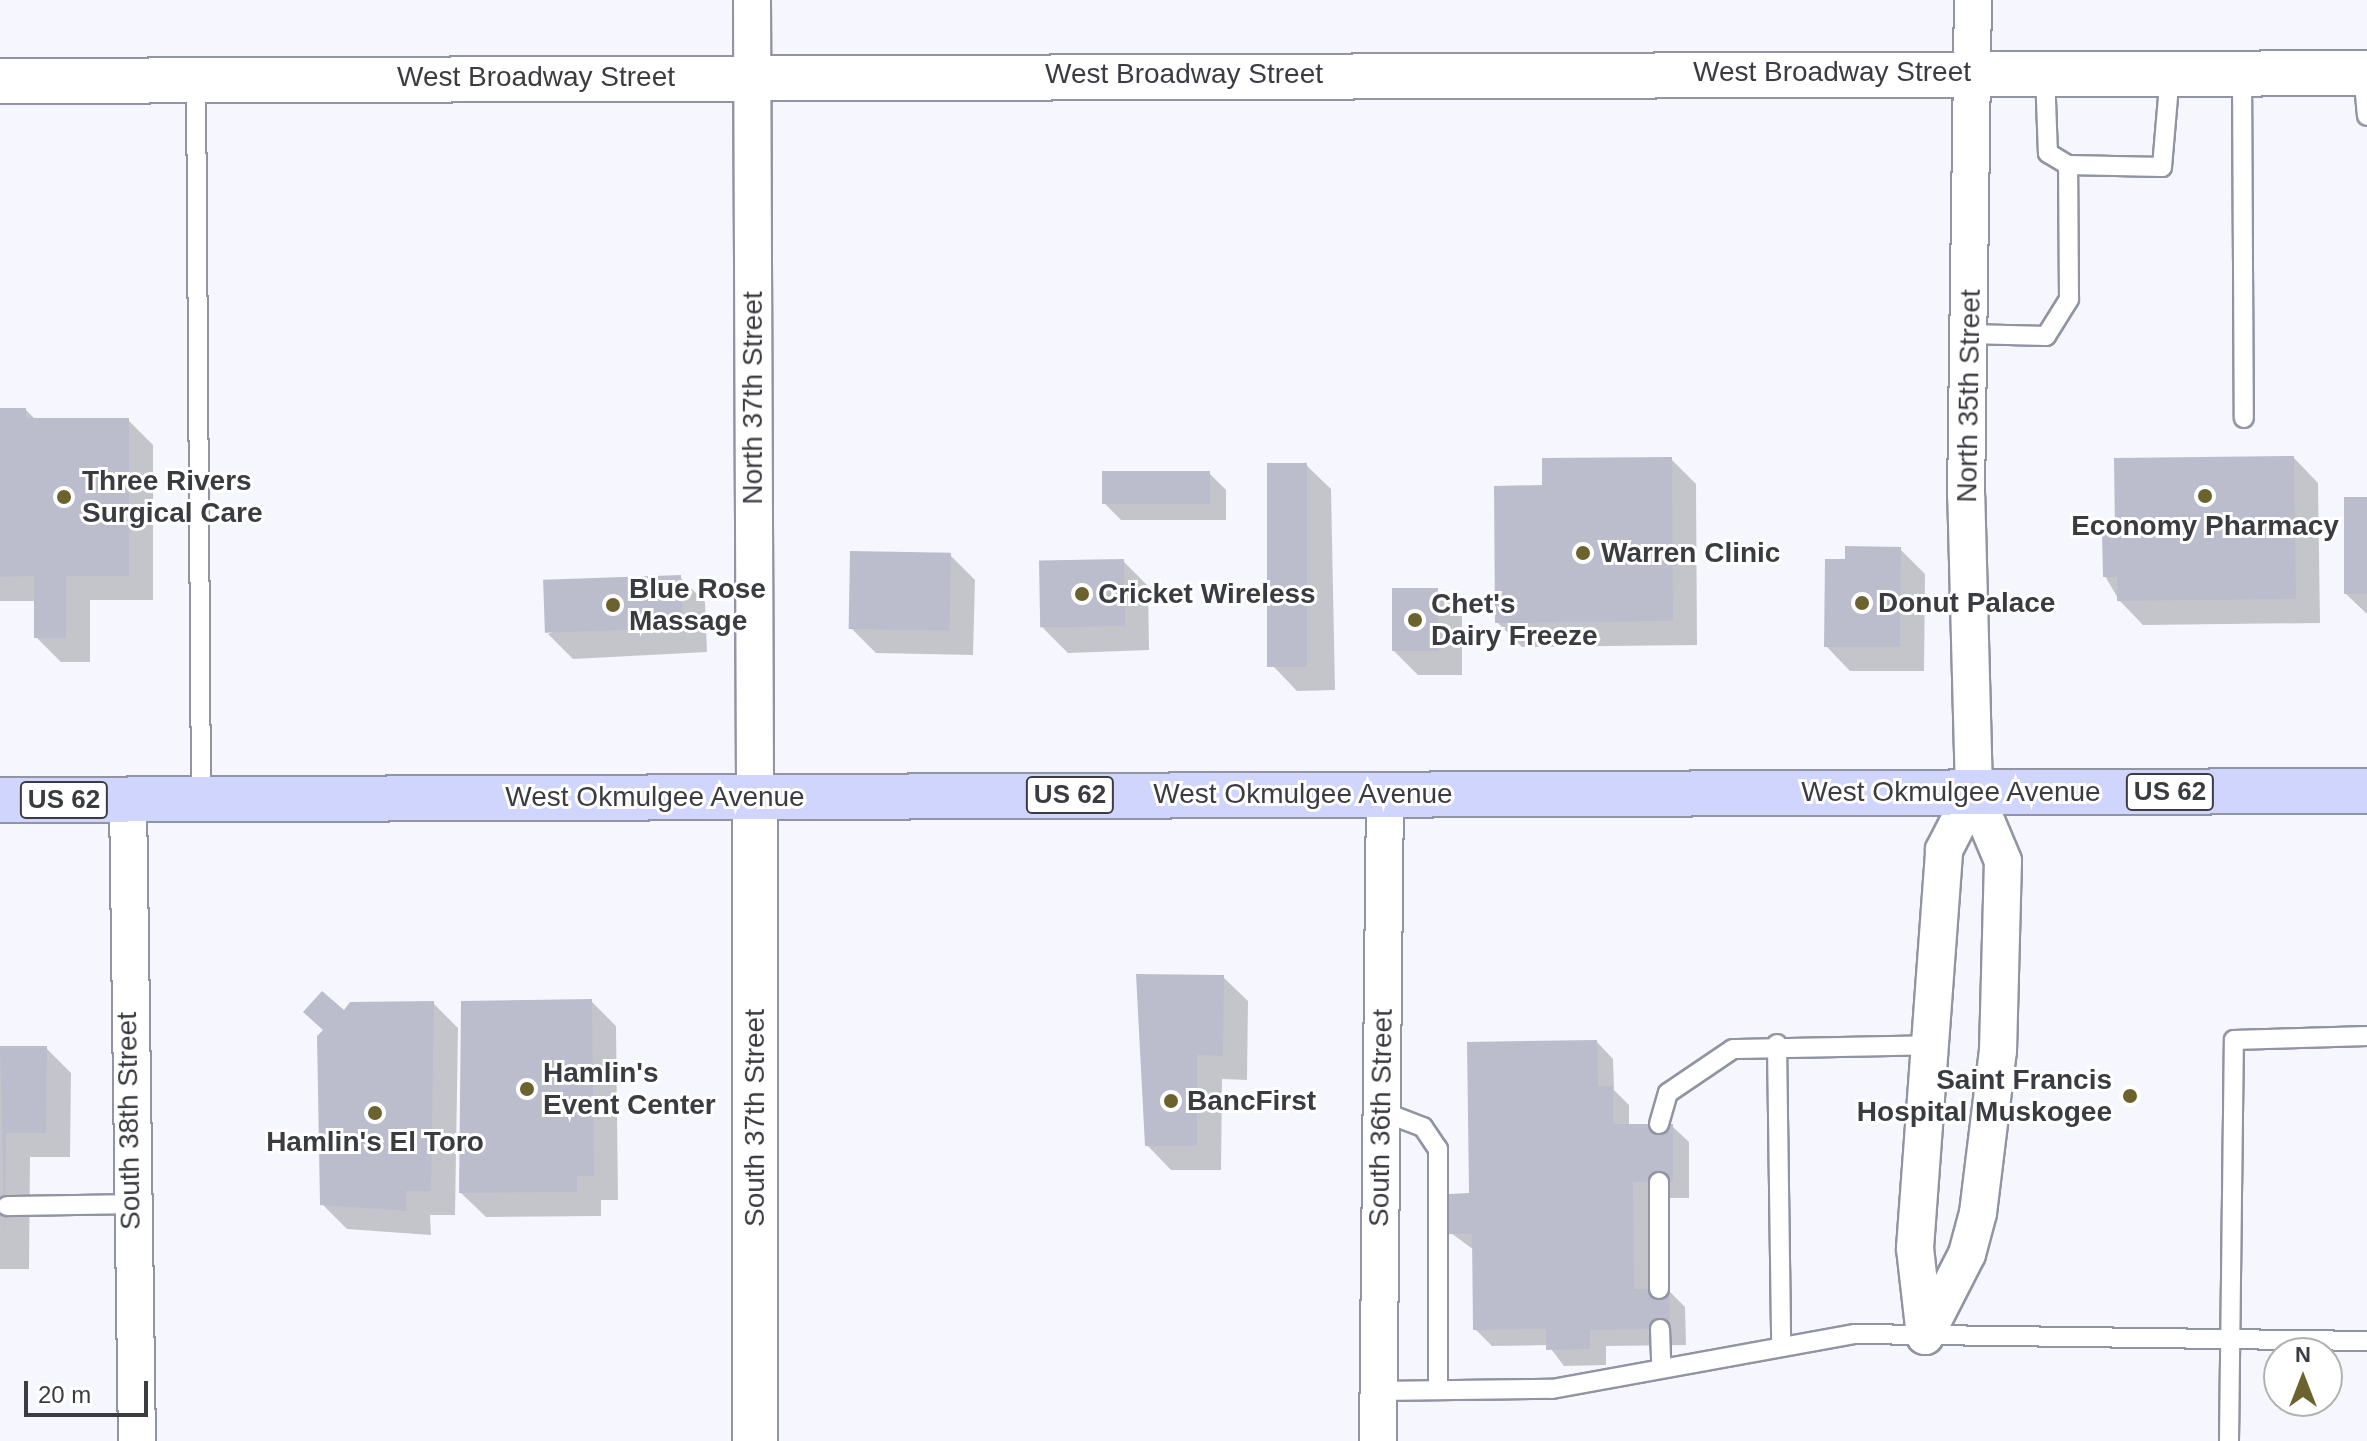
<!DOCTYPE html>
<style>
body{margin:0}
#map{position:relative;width:2367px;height:1441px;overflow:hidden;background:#f6f7fe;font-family:Arial,sans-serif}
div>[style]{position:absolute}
.shadow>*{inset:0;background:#0003}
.building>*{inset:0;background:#bbbdcd;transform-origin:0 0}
.roads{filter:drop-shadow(2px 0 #9194a2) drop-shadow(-2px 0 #9194a2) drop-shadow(0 2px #9194a2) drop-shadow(0 -2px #9194a2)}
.service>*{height:18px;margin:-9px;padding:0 9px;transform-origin:9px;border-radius:9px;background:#fff}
.minor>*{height:36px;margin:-18px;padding:0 18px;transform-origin:18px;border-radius:18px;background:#fff}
.tertiary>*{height:44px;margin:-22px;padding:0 22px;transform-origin:22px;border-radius:22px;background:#fff}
.primary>*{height:44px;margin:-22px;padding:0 22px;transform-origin:22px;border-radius:22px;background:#d0d5fe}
.dots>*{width:22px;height:22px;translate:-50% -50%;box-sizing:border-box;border:4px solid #fff;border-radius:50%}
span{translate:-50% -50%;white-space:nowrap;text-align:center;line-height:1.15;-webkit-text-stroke:6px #fff;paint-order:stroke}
.shield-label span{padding:2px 6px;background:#fff;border:2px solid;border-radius:6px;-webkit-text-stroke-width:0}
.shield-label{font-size:26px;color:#3b3c42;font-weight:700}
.street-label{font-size:28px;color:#3b3c42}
.poi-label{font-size:28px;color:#3b3c42;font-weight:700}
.left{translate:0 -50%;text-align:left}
.right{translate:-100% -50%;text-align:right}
.north{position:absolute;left:2263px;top:1337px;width:80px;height:80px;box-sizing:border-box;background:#fff;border:2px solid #b1b1b3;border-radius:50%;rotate:0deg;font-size:22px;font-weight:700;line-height:32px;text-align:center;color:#3b3c42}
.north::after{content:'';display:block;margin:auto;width:28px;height:36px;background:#6b622e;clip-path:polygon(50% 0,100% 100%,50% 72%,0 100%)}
.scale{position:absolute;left:24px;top:1381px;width:124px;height:36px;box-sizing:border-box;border:4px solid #3b3c42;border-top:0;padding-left:10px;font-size:24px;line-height:28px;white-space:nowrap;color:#3b3c42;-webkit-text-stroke:6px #fff;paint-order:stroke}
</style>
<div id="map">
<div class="shadow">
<div style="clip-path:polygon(0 410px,26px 410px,36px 420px,128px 420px,153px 445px,153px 600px,90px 600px,90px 662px,61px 662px,36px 637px,36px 601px,0 601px)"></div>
<div style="clip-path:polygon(2294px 458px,2318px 483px,2320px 623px,2143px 625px,2119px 600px,2105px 576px)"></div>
<div style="clip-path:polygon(1671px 459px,1696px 484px,1697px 645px,1522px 647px,1497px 622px,1544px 487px)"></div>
<div style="clip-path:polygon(1306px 465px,1331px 489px,1335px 690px,1297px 691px,1273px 666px)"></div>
<div style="clip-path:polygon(1209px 473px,1226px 490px,1226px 520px,1121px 520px,1104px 503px)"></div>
<div style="clip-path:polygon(2367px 499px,2367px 614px,2346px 594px)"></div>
<div style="clip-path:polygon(1900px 549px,1925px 574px,1924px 671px,1850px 671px,1826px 646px,1847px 561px)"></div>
<div style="clip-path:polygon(950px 555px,975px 580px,973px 655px,876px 653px,851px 628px)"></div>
<div style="clip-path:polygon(1123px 561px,1148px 586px,1149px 650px,1068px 653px,1043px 628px)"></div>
<div style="clip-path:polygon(680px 577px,705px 602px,707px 652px,573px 659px,548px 634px)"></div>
<div style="clip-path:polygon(1437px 590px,1462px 615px,1462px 675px,1418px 675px,1393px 650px)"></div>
<div style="clip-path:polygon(1223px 977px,1248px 1001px,1247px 1080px,1222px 1079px,1221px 1170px,1171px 1170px,1147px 1145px)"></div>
<div style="clip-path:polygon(591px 1001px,616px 1026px,618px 1200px,601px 1200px,601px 1216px,486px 1217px,461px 1193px)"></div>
<div style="clip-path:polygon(433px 1003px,458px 1028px,455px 1215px,430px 1215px,431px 1235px,347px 1229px,322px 1204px,344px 1013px)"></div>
<div style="clip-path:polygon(1597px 1042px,1613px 1059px,1614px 1090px,1629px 1105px,1629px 1126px,1672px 1126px,1689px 1142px,1689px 1198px,1649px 1198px,1650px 1291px,1669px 1291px,1685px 1307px,1686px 1345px,1606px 1346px,1606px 1365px,1564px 1366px,1548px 1345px,1492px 1346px,1475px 1329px,1474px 1250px,1451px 1233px,1471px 1195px)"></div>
<div style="clip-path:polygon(0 1048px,46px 1048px,71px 1073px,70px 1157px,30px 1157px,29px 1269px,0 1269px)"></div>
</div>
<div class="building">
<div style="clip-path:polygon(0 408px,26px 408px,26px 418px,129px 418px,129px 576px,66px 576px,66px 638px,34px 638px,34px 576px,0 577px)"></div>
<div style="clip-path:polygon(2294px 456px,2296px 599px,2117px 601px,2117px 577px,2103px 577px,2102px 533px,2115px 533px,2114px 458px)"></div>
<div style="clip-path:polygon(1672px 457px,1673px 621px,1495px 623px,1494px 486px,1542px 485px,1542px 458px)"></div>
<div style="left:1267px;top:463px;width:40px;height:204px"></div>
<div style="left:1102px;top:471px;width:108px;height:33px"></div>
<div style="left:2344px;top:497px;width:23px;height:97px"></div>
<div style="clip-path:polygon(1845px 546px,1901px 547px,1900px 647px,1824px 647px,1825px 559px,1845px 559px)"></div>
<div style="left:850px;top:551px;width:101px;height:78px;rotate:1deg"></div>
<div style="left:1124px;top:559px;width:67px;height:85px;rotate:89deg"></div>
<div style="left:681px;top:575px;width:53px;height:138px;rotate:88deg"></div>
<div style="left:1392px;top:588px;width:46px;height:63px"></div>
<div style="clip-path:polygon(1136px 974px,1224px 975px,1223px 1056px,1197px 1055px,1197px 1146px,1145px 1146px)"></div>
<div style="clip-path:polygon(322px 991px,344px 1010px,350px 1002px,434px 1001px,431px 1191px,406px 1191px,407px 1211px,320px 1205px,317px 1036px,323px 1030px,303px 1012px)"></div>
<div style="clip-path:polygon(592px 999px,594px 1176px,577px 1176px,577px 1192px,459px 1193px,461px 1001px)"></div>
<div style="clip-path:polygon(1597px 1040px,1598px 1086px,1613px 1086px,1613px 1124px,1673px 1124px,1673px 1182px,1633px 1182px,1634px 1289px,1669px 1289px,1670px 1329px,1590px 1330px,1590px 1349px,1546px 1350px,1546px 1329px,1473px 1330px,1472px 1234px,1449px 1234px,1449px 1194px,1469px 1193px,1467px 1042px)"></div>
<div style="clip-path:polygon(0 1046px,47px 1046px,46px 1133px,6px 1133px,5px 1245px)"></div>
</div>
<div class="roads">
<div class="service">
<div style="left:2045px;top:73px;width:80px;rotate:87.9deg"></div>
<div style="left:2048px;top:153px;width:23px;rotate:31deg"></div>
<div style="left:2068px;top:165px;width:94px;rotate:1.2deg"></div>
<div style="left:2162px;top:167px;width:94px;rotate:-85.1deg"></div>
<div style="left:2242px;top:73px;width:345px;rotate:89.7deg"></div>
<div style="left:2363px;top:73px;width:43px;rotate:84.7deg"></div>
<div style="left:196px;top:80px;width:721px;rotate:89.6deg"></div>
<div style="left:1969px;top:334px;width:77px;rotate:1.5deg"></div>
<div style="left:2046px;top:336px;width:44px;rotate:-58.1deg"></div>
<div style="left:2069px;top:299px;width:134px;rotate:-90.4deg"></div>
<div style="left:1777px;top:1044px;width:300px;rotate:89.2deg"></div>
<div style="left:1381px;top:1111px;width:45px;rotate:20.9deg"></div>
<div style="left:1423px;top:1127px;width:27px;rotate:56deg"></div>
<div style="left:1438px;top:1149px;width:241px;rotate:90deg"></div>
<div style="left:1659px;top:1124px;width:32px;rotate:-74deg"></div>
<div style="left:1668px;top:1093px;width:78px;rotate:-34.1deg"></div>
<div style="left:1733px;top:1049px;width:201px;rotate:-1.1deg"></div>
<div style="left:1659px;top:1182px;width:107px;rotate:90deg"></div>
<div style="left:7px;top:1206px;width:122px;rotate:-0.9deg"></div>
<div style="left:1660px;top:1329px;width:38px;rotate:88deg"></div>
<div style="left:1378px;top:1391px;width:174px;rotate:-0.7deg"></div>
<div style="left:1552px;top:1389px;width:308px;rotate:-10.3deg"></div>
<div style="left:1855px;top:1334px;width:512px;rotate:0.78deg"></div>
<div style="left:2229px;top:1441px;width:401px;rotate:-89.3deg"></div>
<div style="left:2234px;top:1040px;width:133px;rotate:-1.7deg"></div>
</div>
<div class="minor">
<div style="left:752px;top:0;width:795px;rotate:89.78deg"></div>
<div style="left:128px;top:800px;width:641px;rotate:89.2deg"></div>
<div style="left:1925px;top:1336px;width:92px;rotate:-62.9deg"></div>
<div style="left:1967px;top:1254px;width:42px;rotate:-75deg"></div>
<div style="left:1978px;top:1213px;width:163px;rotate:-83deg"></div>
<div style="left:1998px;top:1051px;width:190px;rotate:-88.5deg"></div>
<div style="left:2003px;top:861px;width:75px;rotate:-112.8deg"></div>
<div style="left:1974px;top:792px;width:296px;rotate:-91.5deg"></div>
<div style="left:1966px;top:496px;width:496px;rotate:-89.2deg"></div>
<div style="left:1925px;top:1336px;width:89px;rotate:-96.5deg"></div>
<div style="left:1915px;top:1248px;width:399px;rotate:-85.8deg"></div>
<div style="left:1944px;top:850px;width:65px;rotate:-62.7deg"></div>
<div style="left:1378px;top:1441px;width:646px;rotate:-89.38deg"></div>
</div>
<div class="tertiary">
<div style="left:0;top:81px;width:2367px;rotate:-0.19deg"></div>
<div style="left:755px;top:1441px;width:646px;rotate:-90deg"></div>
</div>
<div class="primary">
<div style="left:0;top:800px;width:2367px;rotate:-0.22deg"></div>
</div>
</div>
<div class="dots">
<div style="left:2205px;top:496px;background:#6b622e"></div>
<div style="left:64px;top:497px;background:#6b622e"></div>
<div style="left:1583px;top:553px;background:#6b622e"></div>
<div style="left:1082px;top:594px;background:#6b622e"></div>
<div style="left:1862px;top:603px;background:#6b622e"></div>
<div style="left:613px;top:605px;background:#6b622e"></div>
<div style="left:1415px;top:620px;background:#6b622e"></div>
<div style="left:527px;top:1089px;background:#6b622e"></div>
<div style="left:2130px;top:1096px;background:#6b622e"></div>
<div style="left:1171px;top:1101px;background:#6b622e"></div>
<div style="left:375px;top:1113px;background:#6b622e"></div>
</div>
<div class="shield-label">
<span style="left:2170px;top:792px">US 62</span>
<span style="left:1070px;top:795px">US 62</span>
<span style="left:64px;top:800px">US 62</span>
</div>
<div class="street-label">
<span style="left:1832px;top:72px">West Broadway Street</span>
<span style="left:1184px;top:74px">West Broadway Street</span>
<span style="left:536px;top:77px">West Broadway Street</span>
<span style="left:1969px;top:396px;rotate:-89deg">North 35th Street</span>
<span style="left:753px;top:398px;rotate:-90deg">North 37th Street</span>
<span style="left:1951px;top:792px">West Okmulgee Avenue</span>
<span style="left:1303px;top:794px">West Okmulgee Avenue</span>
<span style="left:655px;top:797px">West Okmulgee Avenue</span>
<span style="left:755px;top:1118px;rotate:-90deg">South 37th Street</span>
<span style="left:1381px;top:1118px;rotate:-89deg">South 36th Street</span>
<span style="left:129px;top:1121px;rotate:-91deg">South 38th Street</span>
</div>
<div class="poi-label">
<span class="left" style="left:82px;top:497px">Three Rivers<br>Surgical Care</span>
<span style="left:2205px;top:526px">Economy Pharmacy</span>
<span class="left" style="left:1601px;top:553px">Warren Clinic</span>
<span class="left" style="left:629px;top:605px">Blue Rose<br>Massage</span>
<span class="left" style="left:1098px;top:594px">Cricket Wireless</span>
<span class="left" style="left:1878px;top:603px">Donut Palace</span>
<span class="left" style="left:1431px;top:620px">Chet's<br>Dairy Freeze</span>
<span class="left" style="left:543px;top:1089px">Hamlin's<br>Event Center</span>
<span class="right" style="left:2112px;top:1096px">Saint Francis<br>Hospital Muskogee</span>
<span class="left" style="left:1187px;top:1101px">BancFirst</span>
<span style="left:375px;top:1142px">Hamlin's El Toro</span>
</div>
<div class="north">N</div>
<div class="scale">20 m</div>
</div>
